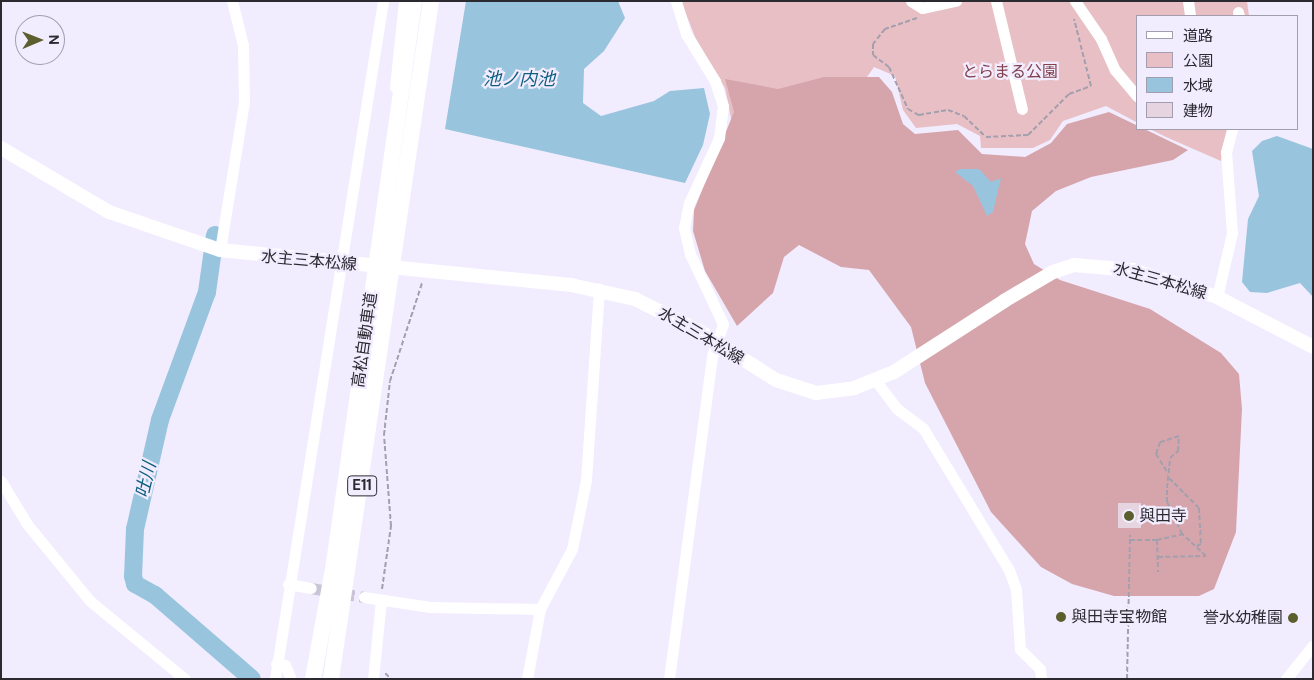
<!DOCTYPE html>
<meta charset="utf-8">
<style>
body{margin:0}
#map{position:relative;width:1314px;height:680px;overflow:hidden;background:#f2ecff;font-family:"DM Sans","Noto Sans JP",sans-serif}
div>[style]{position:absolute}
.green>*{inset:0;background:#e8bfc5}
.forest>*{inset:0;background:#d6a5ac}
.water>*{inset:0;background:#98c5dd}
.river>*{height:18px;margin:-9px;padding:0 9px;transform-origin:9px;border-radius:9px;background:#98c5dd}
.building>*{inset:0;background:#e6d4e1;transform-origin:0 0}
.minor-tunnel>*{height:11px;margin-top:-5.5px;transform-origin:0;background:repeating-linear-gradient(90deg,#cac5d6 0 11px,transparent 0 16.5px)}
.path>*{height:2px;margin-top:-1px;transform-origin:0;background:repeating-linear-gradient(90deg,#a39fad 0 5px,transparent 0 7.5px)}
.minor>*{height:11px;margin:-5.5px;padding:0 5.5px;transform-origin:5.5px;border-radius:5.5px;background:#fff}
.major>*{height:14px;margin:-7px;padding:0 7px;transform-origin:7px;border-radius:7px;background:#fff}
.highway>*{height:16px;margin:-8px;padding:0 8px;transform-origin:8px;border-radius:8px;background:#fff}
.dots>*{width:14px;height:14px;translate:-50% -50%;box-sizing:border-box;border:2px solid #f2ecff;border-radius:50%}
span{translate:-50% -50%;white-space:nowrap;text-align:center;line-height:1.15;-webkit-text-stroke:4.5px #f2ecff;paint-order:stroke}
.shield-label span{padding:1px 4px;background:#f2ecff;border:1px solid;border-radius:4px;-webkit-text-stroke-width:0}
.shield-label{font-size:15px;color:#2c2a31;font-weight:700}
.park-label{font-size:16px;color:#80404c}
.street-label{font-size:16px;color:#2c2a31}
.poi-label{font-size:16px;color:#2c2a31}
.left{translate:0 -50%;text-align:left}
.right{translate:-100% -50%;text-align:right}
.water-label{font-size:18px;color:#0e5e7f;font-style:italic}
.frame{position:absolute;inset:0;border:2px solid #2c2a31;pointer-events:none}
.legend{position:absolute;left:1136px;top:15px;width:162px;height:115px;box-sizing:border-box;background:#f2ecff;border:1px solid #a39ead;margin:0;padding:6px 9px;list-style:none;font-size:15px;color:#2c2a31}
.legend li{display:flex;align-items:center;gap:10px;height:25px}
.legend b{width:25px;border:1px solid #a39ead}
.north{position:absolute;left:15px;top:15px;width:50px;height:50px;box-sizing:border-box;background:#f2ecff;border:1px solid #a39ead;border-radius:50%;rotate:89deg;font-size:14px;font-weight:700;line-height:20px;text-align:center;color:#2c2a31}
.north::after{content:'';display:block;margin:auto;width:18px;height:22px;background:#5c5f2d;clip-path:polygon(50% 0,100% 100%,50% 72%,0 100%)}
</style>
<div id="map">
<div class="green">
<div style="clip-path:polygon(681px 1px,1247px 1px,1249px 16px,1138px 16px,1138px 123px,1106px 106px,1063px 121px,1050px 140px,1033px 148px,981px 148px,980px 136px,957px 124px,916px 128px,903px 110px,895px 76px,874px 67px,853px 97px,733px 128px,725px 88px,695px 37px)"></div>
<div style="clip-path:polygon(1150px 129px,1228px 129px,1221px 161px,1166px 137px)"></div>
</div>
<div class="forest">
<div style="clip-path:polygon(824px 77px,879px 77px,892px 92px,903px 124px,915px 134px,958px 130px,982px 154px,1025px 157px,1051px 143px,1067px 124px,1109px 112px,1188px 150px,1173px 160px,1091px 177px,1056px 191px,1032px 211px,1025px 244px,1034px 264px,1060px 280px,1150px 309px,1221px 353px,1239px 374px,1242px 409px,1236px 532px,1214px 589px,1199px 596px,1114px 596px,1072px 584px,1041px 567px,991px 512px,925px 383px,911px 327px,869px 270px,841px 267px,799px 245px,784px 257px,773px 293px,737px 326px,705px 271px,693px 231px,694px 210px,734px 112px,725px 79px,778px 89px)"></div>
</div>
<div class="water">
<div style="clip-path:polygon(466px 1px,618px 1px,625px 18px,604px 51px,584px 69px,583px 103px,601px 116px,654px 101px,670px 91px,704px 88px,710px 114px,703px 145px,685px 183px,445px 129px)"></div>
<div style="clip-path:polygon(1277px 136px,1313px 149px,1313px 297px,1300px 283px,1267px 293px,1250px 292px,1242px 282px,1248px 219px,1259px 196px,1252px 151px,1262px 141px)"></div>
<div style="clip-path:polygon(960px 169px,979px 169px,991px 182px,1001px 178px,993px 212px,987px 216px,973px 186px,955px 172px)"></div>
</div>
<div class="river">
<div style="left:215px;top:235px;width:58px;rotate:98deg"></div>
<div style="left:207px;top:292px;width:136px;rotate:110.2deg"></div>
<div style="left:160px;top:420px;width:112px;rotate:102.9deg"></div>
<div style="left:135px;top:529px;width:47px;rotate:92.4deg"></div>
<div style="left:133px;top:576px;width:8px;rotate:76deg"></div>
<div style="left:135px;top:584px;width:23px;rotate:29deg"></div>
<div style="left:155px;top:595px;width:128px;rotate:40.9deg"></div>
</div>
<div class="building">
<div style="left:1141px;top:503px;width:25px;height:23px;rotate:90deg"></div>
</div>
<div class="minor-tunnel">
<div style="left:311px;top:588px;width:54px;rotate:9.6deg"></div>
</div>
<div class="path">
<div style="left:917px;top:18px;width:34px;rotate:161deg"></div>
<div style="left:885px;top:29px;width:19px;rotate:129deg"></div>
<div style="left:873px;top:44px;width:11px;rotate:90deg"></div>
<div style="left:873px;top:55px;width:20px;rotate:37deg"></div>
<div style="left:889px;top:67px;width:46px;rotate:65.7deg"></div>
<div style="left:908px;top:109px;width:13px;rotate:29deg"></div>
<div style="left:919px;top:115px;width:29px;rotate:-10deg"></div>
<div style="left:948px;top:110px;width:17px;rotate:21deg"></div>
<div style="left:964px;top:116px;width:30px;rotate:44deg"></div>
<div style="left:986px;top:137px;width:42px;rotate:-2.7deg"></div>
<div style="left:1028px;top:135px;width:58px;rotate:-45deg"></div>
<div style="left:1069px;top:94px;width:23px;rotate:-20deg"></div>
<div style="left:1091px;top:86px;width:69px;rotate:-104.2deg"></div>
<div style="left:1169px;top:478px;width:42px;rotate:45deg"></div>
<div style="left:1199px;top:508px;width:36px;rotate:87deg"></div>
<div style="left:1201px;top:544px;width:7px;rotate:153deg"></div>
<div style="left:1130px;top:540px;width:27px"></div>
<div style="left:1157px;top:540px;width:32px;rotate:88deg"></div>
<div style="left:1157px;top:540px;width:26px;rotate:-13deg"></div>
<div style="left:1182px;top:534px;width:35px;rotate:-115deg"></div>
<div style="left:1167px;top:502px;width:14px;rotate:-90deg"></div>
<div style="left:1167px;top:488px;width:30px;rotate:-84deg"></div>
<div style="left:1170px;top:458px;width:11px;rotate:-41deg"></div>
<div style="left:1178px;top:451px;width:15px;rotate:-86deg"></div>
<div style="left:1179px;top:436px;width:20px;rotate:162deg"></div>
<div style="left:1160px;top:442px;width:13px;rotate:108deg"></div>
<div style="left:1156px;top:454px;width:22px;rotate:58deg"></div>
<div style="left:1158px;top:557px;width:48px;rotate:-1.2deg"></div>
<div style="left:1206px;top:556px;width:33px;rotate:-137deg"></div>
<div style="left:382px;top:589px;width:64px;rotate:-81.9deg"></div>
<div style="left:391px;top:526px;width:91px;rotate:-94.4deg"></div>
<div style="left:384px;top:435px;width:54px;rotate:-83.7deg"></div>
<div style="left:390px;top:381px;width:103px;rotate:-71.9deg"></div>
<div style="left:385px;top:673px;width:8px;rotate:45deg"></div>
<div style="left:1127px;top:679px;width:144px;rotate:-88.8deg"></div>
</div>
<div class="minor">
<div style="left:911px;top:1px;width:13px;rotate:32deg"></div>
<div style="left:922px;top:8px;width:35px;rotate:-12deg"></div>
<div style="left:996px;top:1px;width:111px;rotate:76.5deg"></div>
<div style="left:1075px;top:1px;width:46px;rotate:55.6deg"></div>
<div style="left:1101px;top:39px;width:34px;rotate:66deg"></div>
<div style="left:1115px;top:70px;width:35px;rotate:50deg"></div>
<div style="left:1188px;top:1px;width:15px;rotate:82deg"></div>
<div style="left:1238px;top:12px;width:4px;rotate:76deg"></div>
<div style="left:395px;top:87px;width:86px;rotate:-84deg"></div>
<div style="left:220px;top:250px;width:150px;rotate:-80.8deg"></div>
<div style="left:244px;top:102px;width:57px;rotate:-91deg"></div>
<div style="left:243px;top:45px;width:45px;rotate:-104deg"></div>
<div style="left:1217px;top:297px;width:66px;rotate:-76.8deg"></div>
<div style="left:1232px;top:233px;width:81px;rotate:-94.2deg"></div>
<div style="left:1226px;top:152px;width:24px;rotate:-75deg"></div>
<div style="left:876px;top:381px;width:34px;rotate:53deg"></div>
<div style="left:896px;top:408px;width:34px;rotate:37deg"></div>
<div style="left:923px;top:428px;width:166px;rotate:58.8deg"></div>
<div style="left:1009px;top:570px;width:20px;rotate:70deg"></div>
<div style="left:1016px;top:589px;width:60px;rotate:86.2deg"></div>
<div style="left:1020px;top:649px;width:28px;rotate:45deg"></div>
<div style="left:1040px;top:669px;width:10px;rotate:84deg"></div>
<div style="left:1px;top:481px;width:50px;rotate:58.8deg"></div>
<div style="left:27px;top:524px;width:99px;rotate:50.7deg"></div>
<div style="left:90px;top:601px;width:123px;rotate:39.4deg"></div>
<div style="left:288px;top:584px;width:23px;rotate:10deg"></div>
<div style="left:364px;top:597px;width:67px;rotate:8.6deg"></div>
<div style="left:430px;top:607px;width:110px;rotate:1deg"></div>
<div style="left:276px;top:664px;width:9px;rotate:6deg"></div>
<div style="left:285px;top:665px;width:15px;rotate:67deg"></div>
<div style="left:275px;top:679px;width:687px;rotate:-80.95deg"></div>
<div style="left:373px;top:679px;width:79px;rotate:-84.2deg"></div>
<div style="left:527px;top:679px;width:71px;rotate:-79.5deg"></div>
<div style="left:540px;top:609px;width:68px;rotate:-61.9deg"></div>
<div style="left:572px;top:549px;width:70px;rotate:-78.5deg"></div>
<div style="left:586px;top:480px;width:192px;rotate:-86.1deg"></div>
<div style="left:669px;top:679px;width:326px;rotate:-82.4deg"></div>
<div style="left:712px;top:356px;width:34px;rotate:-71deg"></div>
<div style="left:723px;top:324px;width:77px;rotate:-115.2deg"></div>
<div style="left:690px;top:254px;width:27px;rotate:-103deg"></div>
<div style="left:684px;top:228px;width:25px;rotate:-79deg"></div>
<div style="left:689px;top:203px;width:72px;rotate:-65.2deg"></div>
<div style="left:719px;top:138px;width:32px;rotate:-83deg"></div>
<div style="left:723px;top:106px;width:26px;rotate:-108deg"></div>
<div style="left:715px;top:81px;width:55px;rotate:-121.7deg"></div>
<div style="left:686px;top:34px;width:34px;rotate:-107deg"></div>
<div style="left:1286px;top:679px;width:43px;rotate:-51.5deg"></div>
</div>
<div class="major">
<div style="left:1px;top:148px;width:126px;rotate:30.7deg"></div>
<div style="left:109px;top:212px;width:117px;rotate:18.9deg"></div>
<div style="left:220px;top:250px;width:353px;rotate:5.7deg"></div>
<div style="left:571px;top:285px;width:66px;rotate:12.3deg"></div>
<div style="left:635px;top:299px;width:72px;rotate:26.6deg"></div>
<div style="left:699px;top:331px;width:91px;rotate:32.5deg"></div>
<div style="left:776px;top:380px;width:42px;rotate:18deg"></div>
<div style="left:816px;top:393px;width:38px;rotate:-7deg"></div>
<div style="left:854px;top:388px;width:43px;rotate:-21.8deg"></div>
<div style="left:894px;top:372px;width:131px;rotate:-32.8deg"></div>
<div style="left:1004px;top:301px;width:57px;rotate:-30.6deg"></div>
<div style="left:1053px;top:272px;width:22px;rotate:-18deg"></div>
<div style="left:1074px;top:265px;width:59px;rotate:4.8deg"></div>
<div style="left:1133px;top:270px;width:88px;rotate:17.8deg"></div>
<div style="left:1217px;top:297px;width:108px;rotate:27.5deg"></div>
</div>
<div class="highway">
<div style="left:313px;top:679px;width:118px;rotate:-79.7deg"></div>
<div style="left:334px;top:563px;width:568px;rotate:-81.9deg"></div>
<div style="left:331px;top:679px;width:685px;rotate:-81.61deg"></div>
</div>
<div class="dots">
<div style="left:1129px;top:516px;background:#5c5f2d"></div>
<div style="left:1061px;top:617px;background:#5c5f2d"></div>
<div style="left:1293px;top:618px;background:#5c5f2d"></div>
</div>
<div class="shield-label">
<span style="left:362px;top:486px">E11</span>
</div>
<div class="park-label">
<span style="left:1010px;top:72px">とらまる公園</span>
</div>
<div class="street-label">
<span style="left:309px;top:261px;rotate:5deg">水主三本松線</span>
<span style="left:1160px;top:281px;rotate:16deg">水主三本松線</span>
<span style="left:701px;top:336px;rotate:31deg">水主三本松線</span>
<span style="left:365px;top:340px;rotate:-82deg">高松自動車道</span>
</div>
<div class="poi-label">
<span class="left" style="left:1139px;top:516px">與田寺</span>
<span class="left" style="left:1071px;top:617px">與田寺宝物館</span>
<span class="right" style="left:1283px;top:618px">誉水幼稚園</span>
</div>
<div class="water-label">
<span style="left:519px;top:79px">池ノ内池</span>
<span style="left:146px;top:480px;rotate:-77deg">吐川</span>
</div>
<div class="frame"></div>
<ul class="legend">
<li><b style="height:6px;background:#fff"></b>道路</li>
<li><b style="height:14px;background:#e8bfc5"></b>公園</li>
<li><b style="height:14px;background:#98c5dd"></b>水域</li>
<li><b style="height:14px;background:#e6d4e1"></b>建物</li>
</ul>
<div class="north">N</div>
</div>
